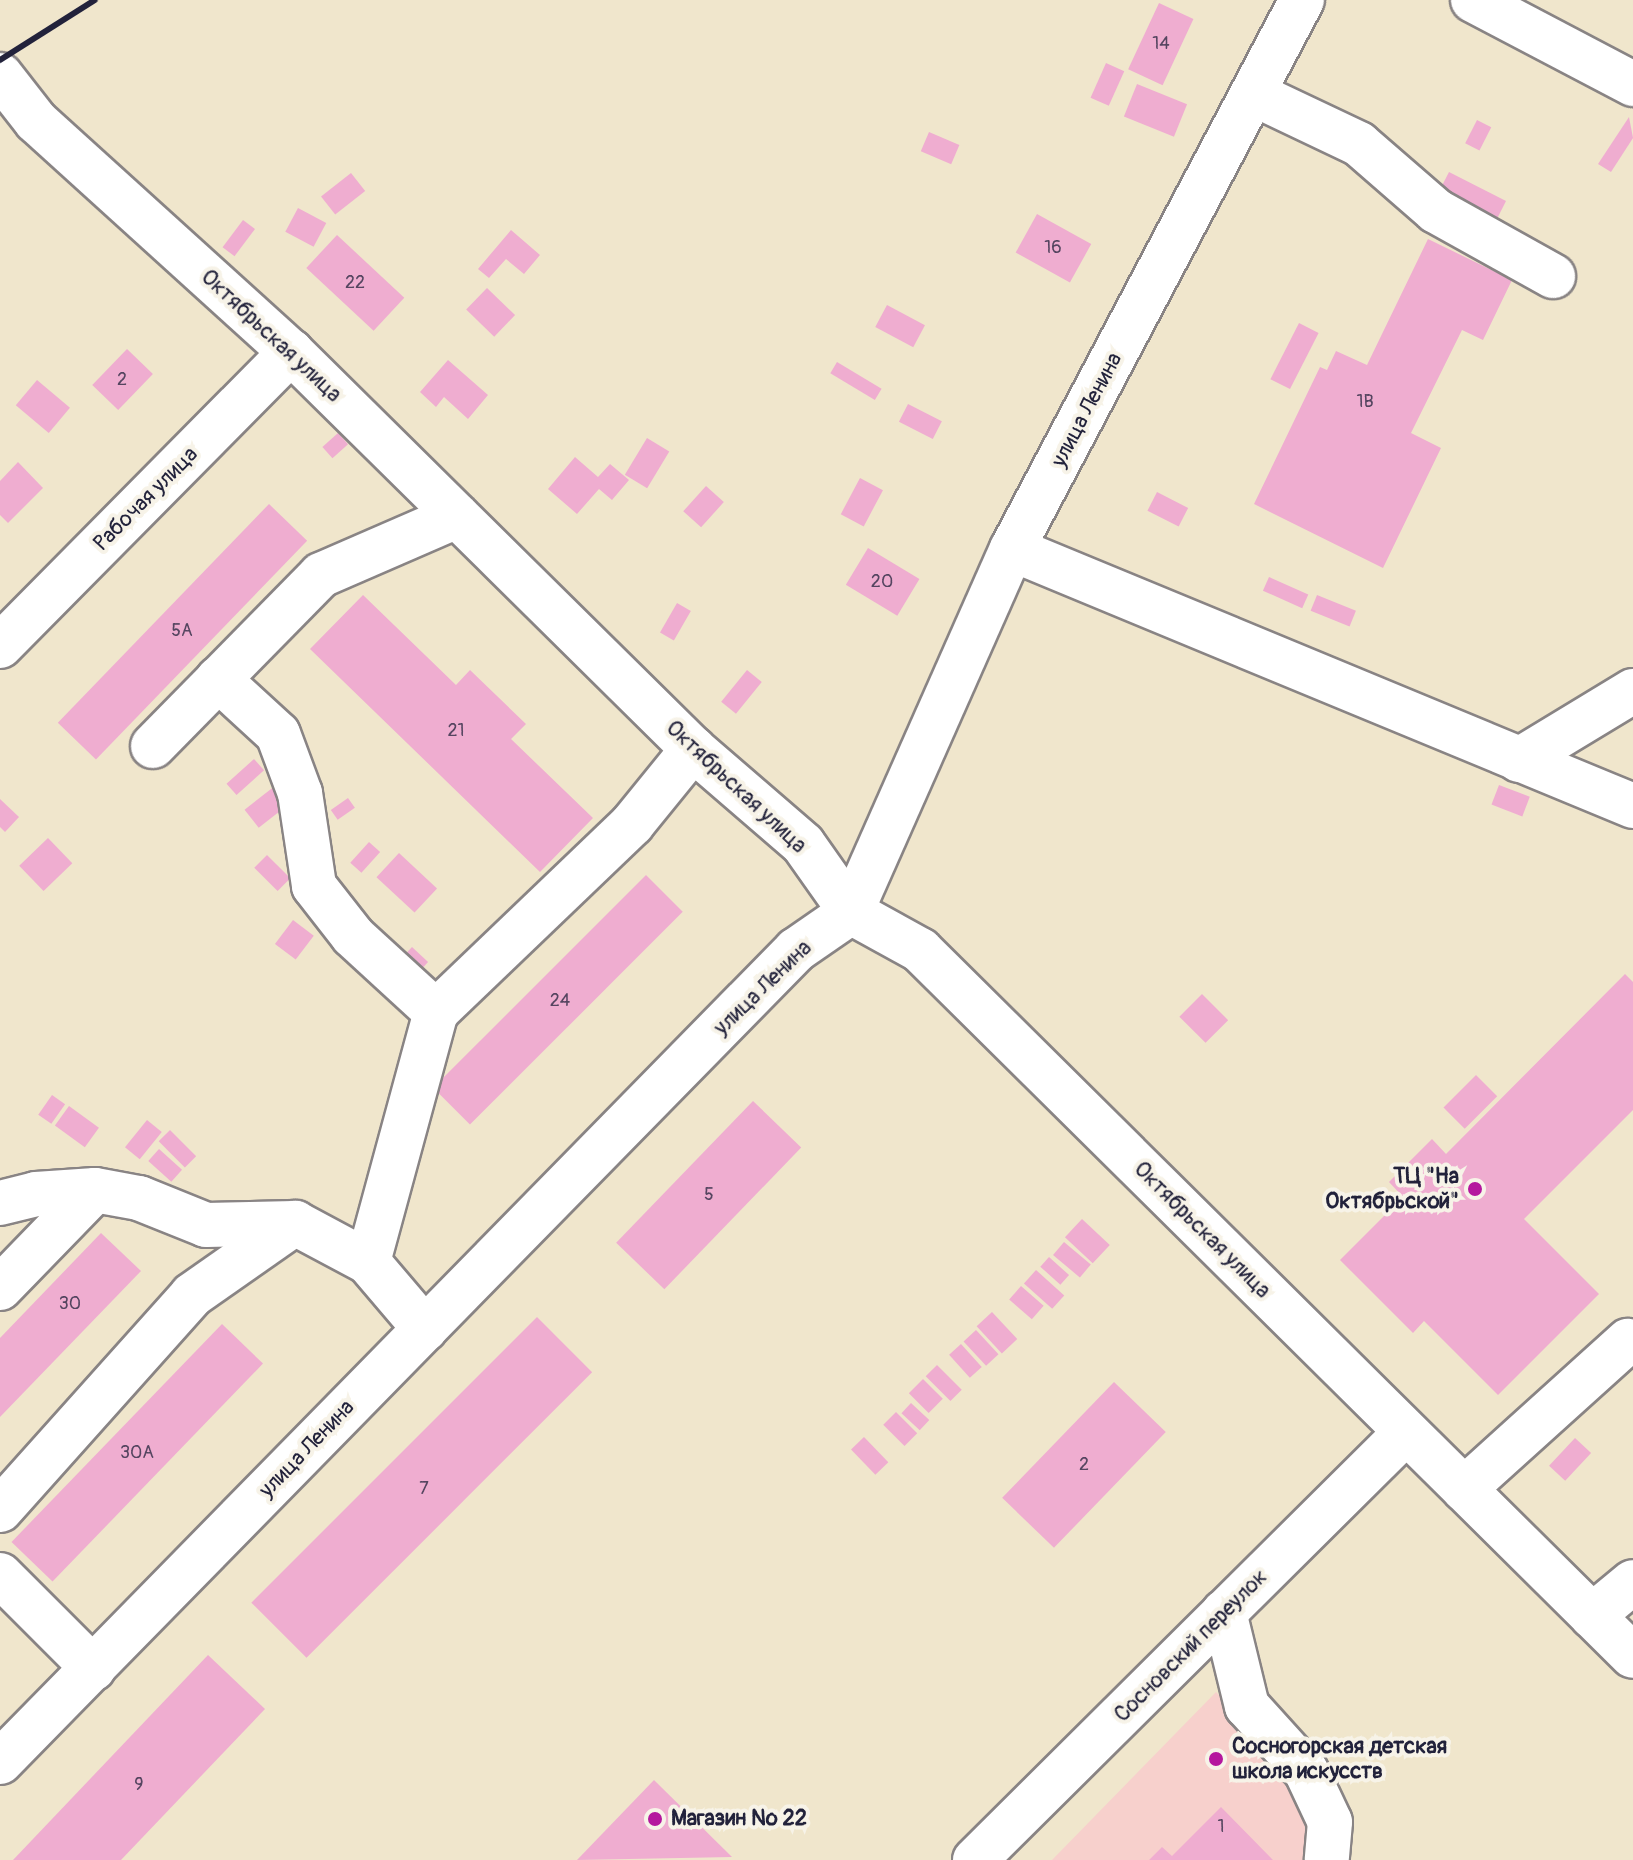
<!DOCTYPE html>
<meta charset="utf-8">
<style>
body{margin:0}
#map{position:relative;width:1633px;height:1860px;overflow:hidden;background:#f0e6cc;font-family:Pangolin,sans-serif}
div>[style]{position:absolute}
.built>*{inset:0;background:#f7d0cc}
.building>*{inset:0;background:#efadd0;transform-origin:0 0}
.roads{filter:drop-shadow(2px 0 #898484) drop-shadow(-2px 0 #898484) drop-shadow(0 2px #898484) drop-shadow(0 -2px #898484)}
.minor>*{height:44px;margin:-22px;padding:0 22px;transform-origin:22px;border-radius:22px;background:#fff}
.rail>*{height:6px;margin:-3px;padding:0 3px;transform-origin:3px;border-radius:3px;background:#22223b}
.dots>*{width:22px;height:22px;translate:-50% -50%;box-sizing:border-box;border:4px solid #f7f3e8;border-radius:50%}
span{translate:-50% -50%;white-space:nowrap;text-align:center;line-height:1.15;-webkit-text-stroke:8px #f7f3e8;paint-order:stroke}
.number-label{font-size:18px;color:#554560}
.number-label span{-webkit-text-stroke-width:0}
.street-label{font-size:22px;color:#22223b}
.poi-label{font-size:22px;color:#22223b;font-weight:700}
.right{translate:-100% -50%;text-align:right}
.left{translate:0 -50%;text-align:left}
</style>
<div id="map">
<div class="built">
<div style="clip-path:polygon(1216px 1692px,1346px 1825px,1312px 1860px,1052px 1860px)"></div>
</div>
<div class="building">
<div style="left:1159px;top:3px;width:38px;height:73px;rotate:25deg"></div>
<div style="left:1106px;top:63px;width:20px;height:38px;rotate:24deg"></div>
<div style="left:1137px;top:84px;width:54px;height:35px;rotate:22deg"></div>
<div style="clip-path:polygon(1629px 117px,1633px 138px,1611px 172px,1598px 164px)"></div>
<div style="left:1477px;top:120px;width:16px;height:26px;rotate:27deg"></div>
<div style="left:929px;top:132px;width:33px;height:21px;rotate:23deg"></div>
<div style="left:1449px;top:172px;width:64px;height:22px;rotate:27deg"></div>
<div style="left:351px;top:173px;width:23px;height:38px;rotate:52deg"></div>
<div style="left:298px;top:208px;width:32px;height:27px;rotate:28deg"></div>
<div style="left:1037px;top:214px;width:62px;height:44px;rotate:29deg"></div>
<div style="left:243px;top:220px;width:15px;height:34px;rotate:37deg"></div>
<div style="clip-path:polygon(511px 230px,540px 255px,524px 274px,506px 259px,489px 278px,478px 269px)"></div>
<div style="left:337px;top:235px;width:92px;height:45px;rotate:43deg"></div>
<div style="clip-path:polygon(1428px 239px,1512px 280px,1483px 340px,1462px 330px,1411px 433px,1441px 448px,1383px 568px,1254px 504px,1320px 367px,1327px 370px,1336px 351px,1367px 365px)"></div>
<div style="left:487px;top:288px;width:39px;height:30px;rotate:44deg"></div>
<div style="left:887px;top:305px;width:43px;height:25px;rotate:28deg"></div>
<div style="left:1299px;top:323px;width:22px;height:63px;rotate:27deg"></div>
<div style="left:127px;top:349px;width:36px;height:50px;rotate:44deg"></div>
<div style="clip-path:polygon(448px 360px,488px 395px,468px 419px,444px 397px,436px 407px,420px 392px)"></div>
<div style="left:837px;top:362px;width:52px;height:13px;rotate:31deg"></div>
<div style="left:37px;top:380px;width:43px;height:33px;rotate:40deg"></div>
<div style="left:908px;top:404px;width:38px;height:20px;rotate:27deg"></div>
<div style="left:338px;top:433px;width:15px;height:21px;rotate:48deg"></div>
<div style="left:647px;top:438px;width:26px;height:43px;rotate:31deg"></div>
<div style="clip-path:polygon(575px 457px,598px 477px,610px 464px,629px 480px,612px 500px,599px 489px,577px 514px,548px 489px)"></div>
<div style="clip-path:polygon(18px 462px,43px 488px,8px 523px,0 515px,0 481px)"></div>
<div style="left:860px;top:478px;width:26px;height:41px;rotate:28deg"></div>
<div style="left:706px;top:486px;width:24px;height:34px;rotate:42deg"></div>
<div style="left:1157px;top:492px;width:35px;height:21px;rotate:27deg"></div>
<div style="left:269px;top:504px;width:53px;height:304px;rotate:44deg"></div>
<div style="left:868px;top:548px;width:60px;height:43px;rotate:31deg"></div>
<div style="left:1269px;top:577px;width:43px;height:15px;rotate:24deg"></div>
<div style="clip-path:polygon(363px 595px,456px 685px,470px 670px,526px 724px,511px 739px,593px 818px,540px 872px,310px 649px)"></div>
<div style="left:1317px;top:595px;width:42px;height:17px;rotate:22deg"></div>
<div style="left:677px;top:603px;width:16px;height:34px;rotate:30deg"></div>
<div style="left:747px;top:670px;width:19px;height:41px;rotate:39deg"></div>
<div style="left:254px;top:759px;width:15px;height:37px;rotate:48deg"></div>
<div style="left:280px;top:782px;width:23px;height:45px;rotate:52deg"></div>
<div style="left:1499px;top:785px;width:33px;height:21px;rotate:21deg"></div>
<div style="left:348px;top:798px;width:12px;height:21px;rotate:55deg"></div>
<div style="clip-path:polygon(0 799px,19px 817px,5px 832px,0 827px)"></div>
<div style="left:48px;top:838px;width:35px;height:40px;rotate:46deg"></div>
<div style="left:369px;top:842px;width:15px;height:28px;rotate:42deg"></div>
<div style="left:399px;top:853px;width:52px;height:33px;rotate:43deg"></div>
<div style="left:267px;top:855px;width:33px;height:18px;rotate:45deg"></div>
<div style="left:646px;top:875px;width:52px;height:301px;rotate:45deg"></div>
<div style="left:293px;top:920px;width:26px;height:30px;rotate:37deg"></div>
<div style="left:412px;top:947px;width:22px;height:13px;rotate:43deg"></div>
<div style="clip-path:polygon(1625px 974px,1633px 982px,1633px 1110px,1524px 1219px,1599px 1294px,1498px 1395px,1424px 1321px,1413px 1333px,1340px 1260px,1403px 1197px,1389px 1182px,1432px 1139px,1446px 1154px)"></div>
<div style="left:1202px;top:994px;width:37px;height:32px;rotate:45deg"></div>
<div style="left:1476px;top:1075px;width:30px;height:46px;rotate:45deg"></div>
<div style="left:52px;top:1095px;width:16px;height:24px;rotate:35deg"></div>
<div style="left:753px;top:1101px;width:67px;height:197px;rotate:44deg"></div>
<div style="left:69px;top:1106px;width:37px;height:24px;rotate:36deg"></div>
<div style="left:147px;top:1120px;width:19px;height:35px;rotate:39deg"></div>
<div style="left:170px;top:1130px;width:37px;height:16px;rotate:45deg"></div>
<div style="left:159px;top:1149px;width:31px;height:16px;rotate:42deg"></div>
<div style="left:1082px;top:1219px;width:38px;height:25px;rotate:43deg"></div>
<div style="clip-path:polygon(101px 1233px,141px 1271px,0 1417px,0 1338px)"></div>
<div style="left:1064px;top:1242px;width:35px;height:17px;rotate:40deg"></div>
<div style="left:1049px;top:1257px;width:27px;height:13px;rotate:42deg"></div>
<div style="left:1036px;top:1270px;width:38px;height:18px;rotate:42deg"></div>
<div style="left:1021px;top:1286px;width:30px;height:18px;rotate:41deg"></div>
<div style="left:992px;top:1312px;width:37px;height:21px;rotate:47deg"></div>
<div style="left:537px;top:1317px;width:78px;height:404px;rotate:45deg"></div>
<div style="left:222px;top:1324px;width:57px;height:303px;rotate:44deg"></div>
<div style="left:976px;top:1330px;width:33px;height:17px;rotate:47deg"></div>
<div style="left:961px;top:1344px;width:31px;height:16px;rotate:48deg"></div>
<div style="left:937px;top:1365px;width:35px;height:16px;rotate:45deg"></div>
<div style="left:923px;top:1379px;width:28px;height:20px;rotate:45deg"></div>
<div style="left:1114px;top:1382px;width:72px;height:161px;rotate:44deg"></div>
<div style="left:911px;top:1403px;width:25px;height:14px;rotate:43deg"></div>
<div style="left:896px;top:1412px;width:30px;height:18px;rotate:45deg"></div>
<div style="left:864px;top:1437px;width:35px;height:18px;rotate:46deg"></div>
<div style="left:1575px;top:1438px;width:22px;height:38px;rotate:43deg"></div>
<div style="clip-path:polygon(208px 1655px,265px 1709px,121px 1860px,13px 1860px)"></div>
<div style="clip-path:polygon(654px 1780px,732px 1857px,577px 1860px)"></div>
<div style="clip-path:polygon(1221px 1807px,1273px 1860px,1149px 1860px,1162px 1847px,1172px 1856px)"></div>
</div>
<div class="roads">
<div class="minor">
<div style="left:1473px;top:0;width:181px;rotate:27.7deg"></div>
<div style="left:0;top:75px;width:58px;rotate:52deg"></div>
<div style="left:36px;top:121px;width:344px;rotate:42.2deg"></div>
<div style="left:291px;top:352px;width:565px;rotate:44.64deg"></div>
<div style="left:693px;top:749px;width:145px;rotate:40.8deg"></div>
<div style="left:803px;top:844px;width:83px;rotate:54.8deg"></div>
<div style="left:851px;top:912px;width:79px;rotate:28.8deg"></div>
<div style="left:920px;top:950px;width:1003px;rotate:44.72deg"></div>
<div style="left:1256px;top:95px;width:114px;rotate:25.4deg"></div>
<div style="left:1359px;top:144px;width:102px;rotate:41deg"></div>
<div style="left:1436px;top:211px;width:134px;rotate:29.1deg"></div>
<div style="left:1012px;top:549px;width:672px;rotate:22.48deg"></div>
<div style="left:0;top:646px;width:414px;rotate:-45.3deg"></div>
<div style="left:218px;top:679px;width:81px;rotate:42.5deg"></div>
<div style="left:278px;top:734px;width:63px;rotate:69.6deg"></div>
<div style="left:300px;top:793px;width:94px;rotate:81.4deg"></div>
<div style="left:314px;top:886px;width:63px;rotate:52deg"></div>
<div style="left:353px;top:936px;width:113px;rotate:42.5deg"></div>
<div style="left:153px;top:746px;width:240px;rotate:-45.5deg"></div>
<div style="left:321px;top:575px;width:148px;rotate:-23.5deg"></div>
<div style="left:1519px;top:760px;width:133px;rotate:-31.2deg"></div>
<div style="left:0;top:1203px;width:37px;rotate:-14deg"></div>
<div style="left:36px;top:1194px;width:59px;rotate:-3.9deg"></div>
<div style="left:95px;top:1190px;width:45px;rotate:10.3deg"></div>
<div style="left:139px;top:1198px;width:72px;rotate:21.9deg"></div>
<div style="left:206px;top:1225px;width:89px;rotate:-1.3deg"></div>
<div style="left:295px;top:1223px;width:83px;rotate:28.1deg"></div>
<div style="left:368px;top:1262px;width:88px;rotate:49.6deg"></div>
<div style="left:368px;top:1262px;width:259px;rotate:-74.8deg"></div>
<div style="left:436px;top:1012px;width:272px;rotate:-43.8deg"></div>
<div style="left:632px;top:824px;width:97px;rotate:-50.9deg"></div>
<div style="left:0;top:1288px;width:136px;rotate:-45.9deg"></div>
<div style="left:1464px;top:1489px;width:221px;rotate:-42.1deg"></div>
<div style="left:0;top:1510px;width:288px;rotate:-48.2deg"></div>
<div style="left:192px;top:1295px;width:126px;rotate:-35deg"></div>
<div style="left:0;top:1575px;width:132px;rotate:45deg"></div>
<div style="left:1224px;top:1612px;width:97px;rotate:76.3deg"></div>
<div style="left:1247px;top:1706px;width:88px;rotate:47.8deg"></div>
<div style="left:1306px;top:1771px;width:56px;rotate:64.8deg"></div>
<div style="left:1330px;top:1822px;width:38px;rotate:95deg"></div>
<div style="left:1592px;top:1616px;width:53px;rotate:-39.7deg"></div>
<div style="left:0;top:1762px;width:1137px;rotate:-45.57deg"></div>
<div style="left:796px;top:950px;width:67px;rotate:-34.6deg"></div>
<div style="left:851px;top:912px;width:397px;rotate:-66.1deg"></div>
<div style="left:1012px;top:549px;width:621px;rotate:-62.16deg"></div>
<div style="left:975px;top:1860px;width:607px;rotate:-44.8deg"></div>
</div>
</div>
<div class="rail">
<div style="left:0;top:60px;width:112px;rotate:-32.3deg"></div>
</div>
<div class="dots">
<div style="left:1475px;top:1189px;background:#b5179e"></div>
<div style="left:1216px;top:1759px;background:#b5179e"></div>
<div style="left:655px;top:1819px;background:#b5179e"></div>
</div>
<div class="number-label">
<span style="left:1161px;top:44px">14</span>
<span style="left:1053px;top:248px">16</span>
<span style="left:355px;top:283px">22</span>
<span style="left:122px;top:380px">2</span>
<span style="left:1365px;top:402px">1В</span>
<span style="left:882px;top:582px">20</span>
<span style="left:182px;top:631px">5А</span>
<span style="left:456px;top:731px">21</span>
<span style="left:560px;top:1001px">24</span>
<span style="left:709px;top:1195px">5</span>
<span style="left:70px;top:1304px">30</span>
<span style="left:137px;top:1453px">30А</span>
<span style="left:1084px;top:1465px">2</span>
<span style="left:424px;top:1489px">7</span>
<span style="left:139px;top:1785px">9</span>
<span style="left:1221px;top:1827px">1</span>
</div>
<div class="street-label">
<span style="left:271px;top:336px;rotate:43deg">Октябрьская улица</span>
<span style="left:1087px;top:410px;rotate:-62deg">улица Ленина</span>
<span style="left:146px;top:499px;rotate:-45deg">Рабочая улица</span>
<span style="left:736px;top:787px;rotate:43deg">Октябрьская улица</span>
<span style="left:763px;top:988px;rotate:-44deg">улица Ленина</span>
<span style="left:1202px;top:1230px;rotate:45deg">Октябрьская улица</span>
<span style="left:307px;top:1449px;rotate:-46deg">улица Ленина</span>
<span style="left:1191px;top:1646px;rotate:-45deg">Сосновский переулок</span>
</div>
<div class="poi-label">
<span class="right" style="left:1459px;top:1189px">ТЦ "На<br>Октябрьской"</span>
<span class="left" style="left:1232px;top:1759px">Сосногорская детская<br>школа искусств</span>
<span class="left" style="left:671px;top:1819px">Магазин № 22</span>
</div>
</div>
